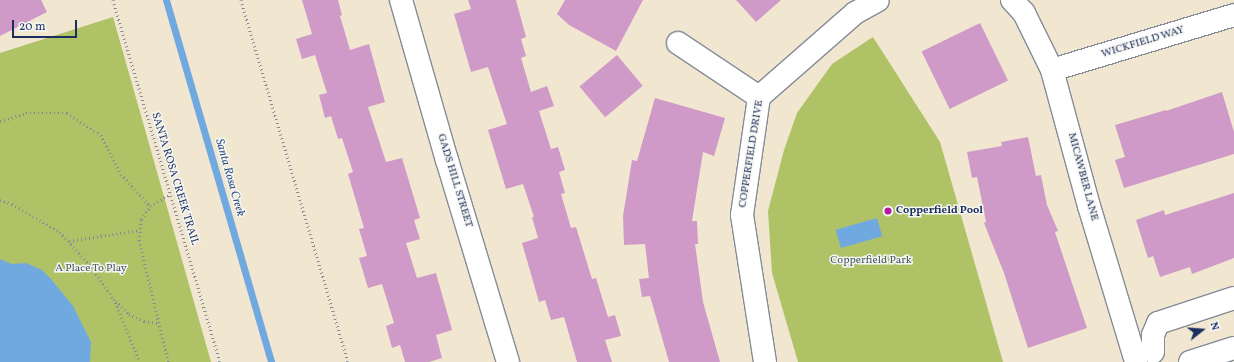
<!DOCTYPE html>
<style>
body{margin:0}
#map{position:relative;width:1234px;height:362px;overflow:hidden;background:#f1e7d1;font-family:Vollkorn,serif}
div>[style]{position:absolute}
.green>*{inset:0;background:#afc266}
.water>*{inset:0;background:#70a9e0;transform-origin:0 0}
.stream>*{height:7px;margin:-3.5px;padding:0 3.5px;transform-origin:3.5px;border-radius:3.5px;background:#70a9e0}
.building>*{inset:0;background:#cf9ac7;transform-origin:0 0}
.path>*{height:2.5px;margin-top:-1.25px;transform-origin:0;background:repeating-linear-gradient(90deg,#868b98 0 1px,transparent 0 4px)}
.roads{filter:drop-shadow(1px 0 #868b98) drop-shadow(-1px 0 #868b98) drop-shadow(0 1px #868b98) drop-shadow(0 -1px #868b98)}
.minor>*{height:22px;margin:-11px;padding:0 11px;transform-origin:11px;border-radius:11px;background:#fff}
.dots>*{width:11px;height:11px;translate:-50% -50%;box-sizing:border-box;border:2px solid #f6f6f2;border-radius:50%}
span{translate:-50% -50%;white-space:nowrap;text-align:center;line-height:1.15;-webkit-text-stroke:3px #f6f6f2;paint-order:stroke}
.street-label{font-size:11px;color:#1b2f5e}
.poi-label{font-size:11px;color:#1b2f5e;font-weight:700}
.left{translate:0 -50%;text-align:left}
.park-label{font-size:11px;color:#475b60}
.water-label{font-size:12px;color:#355485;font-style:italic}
.north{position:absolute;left:1182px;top:310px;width:40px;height:40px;-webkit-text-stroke:3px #f6f6f2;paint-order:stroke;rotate:73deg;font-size:11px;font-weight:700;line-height:16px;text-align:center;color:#1b2f5e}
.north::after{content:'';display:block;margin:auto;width:14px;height:18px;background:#1b2f5e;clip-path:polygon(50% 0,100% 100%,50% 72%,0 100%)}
.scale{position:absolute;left:12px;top:20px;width:65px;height:18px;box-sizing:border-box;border:2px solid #1b2f5e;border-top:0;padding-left:5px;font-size:12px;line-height:14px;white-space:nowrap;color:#1b2f5e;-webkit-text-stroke:3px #f6f6f2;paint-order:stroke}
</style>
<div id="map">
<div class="green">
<div style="clip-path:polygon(113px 17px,211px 362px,0 362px,0 53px)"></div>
<div style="clip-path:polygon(873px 37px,940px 142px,1003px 362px,798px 362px,772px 273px,768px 211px,784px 150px,797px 113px,832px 64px)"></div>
</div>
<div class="water">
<div style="left:877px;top:218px;width:19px;height:43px;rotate:74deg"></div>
<div style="clip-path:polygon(0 259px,12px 264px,26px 263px,42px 270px,51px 279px,73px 306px,91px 342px,90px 362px,0 362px)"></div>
</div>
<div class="stream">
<div style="left:166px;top:0;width:377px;rotate:73.8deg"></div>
</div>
<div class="building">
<div style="clip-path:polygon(0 0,41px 0,47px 12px,0 36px)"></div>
<div style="clip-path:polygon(302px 0,338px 0,342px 15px,340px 16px,350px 50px,369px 44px,385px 102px,368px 107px,386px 162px,402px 158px,420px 218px,414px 220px,420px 239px,406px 243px,417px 278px,436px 273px,452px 330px,436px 335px,442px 358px,429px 362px,405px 362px,400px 345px,392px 348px,386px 326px,394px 323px,382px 284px,368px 288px,359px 258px,367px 256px,359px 229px,364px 228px,348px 174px,353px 172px,342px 138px,338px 139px,331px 116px,325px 118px,319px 95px,327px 93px,315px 55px,302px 59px,296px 39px,312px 34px)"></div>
<div style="clip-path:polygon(468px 0,516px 0,526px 37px,521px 39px,526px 56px,521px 58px,531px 92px,547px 86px,554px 106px,539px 111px,551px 149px,558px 147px,565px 170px,559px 172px,565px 193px,561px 194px,571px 228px,576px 227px,592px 279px,596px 278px,608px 317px,615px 315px,621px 336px,605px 340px,612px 362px,577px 362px,564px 317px,551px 320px,545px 300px,539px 302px,522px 243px,538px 238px,532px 217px,534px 217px,523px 184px,506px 189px,488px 130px,507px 124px,488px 67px,471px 72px,454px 14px,471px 9px)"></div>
<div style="clip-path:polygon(565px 0,643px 0,616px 51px,569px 25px,557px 14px)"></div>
<div style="clip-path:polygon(736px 0,781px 0,756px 22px)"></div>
<div style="left:980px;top:23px;width:64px;height:65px;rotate:64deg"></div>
<div style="left:617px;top:55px;width:40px;height:49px;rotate:50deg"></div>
<div style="clip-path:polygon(1222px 92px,1234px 132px,1234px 154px,1124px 188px,1115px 160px,1125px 157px,1115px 125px,1166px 110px,1166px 111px)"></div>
<div style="clip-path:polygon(655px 98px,725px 118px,714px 156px,703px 152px,692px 221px,697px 221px,698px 244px,695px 244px,703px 302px,720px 362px,669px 362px,650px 296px,642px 297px,639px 279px,649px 278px,645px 244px,624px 245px,623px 216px,632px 160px,637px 161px)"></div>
<div style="clip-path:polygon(1028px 137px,1036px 176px,1041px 175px,1047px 205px,1058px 231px,1055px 232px,1087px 328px,1028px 348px,1004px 273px,984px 223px,986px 222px,977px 177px,972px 178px,967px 152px,1002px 146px,1001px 142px)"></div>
<div style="clip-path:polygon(1234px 193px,1234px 258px,1192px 274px,1190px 267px,1160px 277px,1153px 256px,1148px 258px,1136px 220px,1164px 210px,1165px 215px)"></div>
</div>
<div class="path">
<div style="left:113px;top:0;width:377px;rotate:73.5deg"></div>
<div style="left:241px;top:0;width:377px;rotate:73.5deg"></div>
<div style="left:0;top:121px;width:27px;rotate:-17deg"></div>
<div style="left:26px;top:113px;width:41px"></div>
<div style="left:67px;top:113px;width:40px;rotate:32.9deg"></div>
<div style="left:101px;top:135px;width:44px;rotate:62.9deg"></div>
<div style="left:121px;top:174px;width:43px;rotate:47.8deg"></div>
<div style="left:0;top:200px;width:13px;rotate:18deg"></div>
<div style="left:12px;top:204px;width:56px;rotate:30.3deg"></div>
<div style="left:60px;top:232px;width:43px;rotate:47.8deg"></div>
<div style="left:89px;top:264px;width:43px;rotate:54.5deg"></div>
<div style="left:114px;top:299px;width:68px;rotate:67.6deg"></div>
<div style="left:69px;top:241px;width:72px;rotate:-8.8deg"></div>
<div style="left:116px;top:301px;width:18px;rotate:45deg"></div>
<div style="left:129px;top:314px;width:17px;rotate:25deg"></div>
<div style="left:144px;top:321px;width:14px;rotate:8deg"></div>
<div style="left:168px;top:362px;width:124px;rotate:-103.5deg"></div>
<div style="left:139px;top:241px;width:22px;rotate:-85deg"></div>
<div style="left:141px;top:219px;width:16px;rotate:-55deg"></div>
<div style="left:150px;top:206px;width:24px;rotate:-30deg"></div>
</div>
<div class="roads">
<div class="minor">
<div style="left:401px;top:0;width:166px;rotate:74deg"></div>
<div style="left:447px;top:160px;width:211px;rotate:73.2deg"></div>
<div style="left:1012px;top:0;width:18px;rotate:47deg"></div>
<div style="left:1024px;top:13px;width:64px;rotate:63.8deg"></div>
<div style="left:1052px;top:70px;width:141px;rotate:74.8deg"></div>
<div style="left:1089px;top:206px;width:163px;rotate:73.2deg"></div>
<div style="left:678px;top:43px;width:97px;rotate:33.7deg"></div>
<div style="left:1052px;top:70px;width:190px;rotate:-16.8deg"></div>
<div style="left:1153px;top:352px;width:17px;rotate:-90deg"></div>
<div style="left:1153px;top:335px;width:13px;rotate:-67deg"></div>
<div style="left:1158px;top:323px;width:80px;rotate:-18.2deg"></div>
<div style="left:765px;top:362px;width:149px;rotate:-98.9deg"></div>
<div style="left:742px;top:215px;width:119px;rotate:-81.8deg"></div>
<div style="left:759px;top:97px;width:128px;rotate:-41.2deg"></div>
<div style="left:855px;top:13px;width:26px;rotate:-29deg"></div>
<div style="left:1190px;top:362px;width:46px;rotate:-17.7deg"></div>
</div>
</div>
<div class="dots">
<div style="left:888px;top:211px;background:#b5179e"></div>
</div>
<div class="street-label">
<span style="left:1143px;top:43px;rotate:-17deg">WICKFIELD WAY</span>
<span style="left:752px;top:154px;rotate:-81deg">COPPERFIELD DRIVE</span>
<span style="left:1082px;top:177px;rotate:75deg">MICAWBER LANE</span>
<span style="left:174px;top:179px;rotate:73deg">SANTA ROSA CREEK TRAIL</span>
<span style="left:454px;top:181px;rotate:73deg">GADS HILL STREET</span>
</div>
<div class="poi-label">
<span class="left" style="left:896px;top:211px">Copperfield Pool</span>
</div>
<div class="park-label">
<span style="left:871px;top:261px">Copperfield Park</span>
<span style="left:91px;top:269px">A Place To Play</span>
</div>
<div class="water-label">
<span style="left:229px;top:178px;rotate:74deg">Santa Rosa Creek</span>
</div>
<div class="north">N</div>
<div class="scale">20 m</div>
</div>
